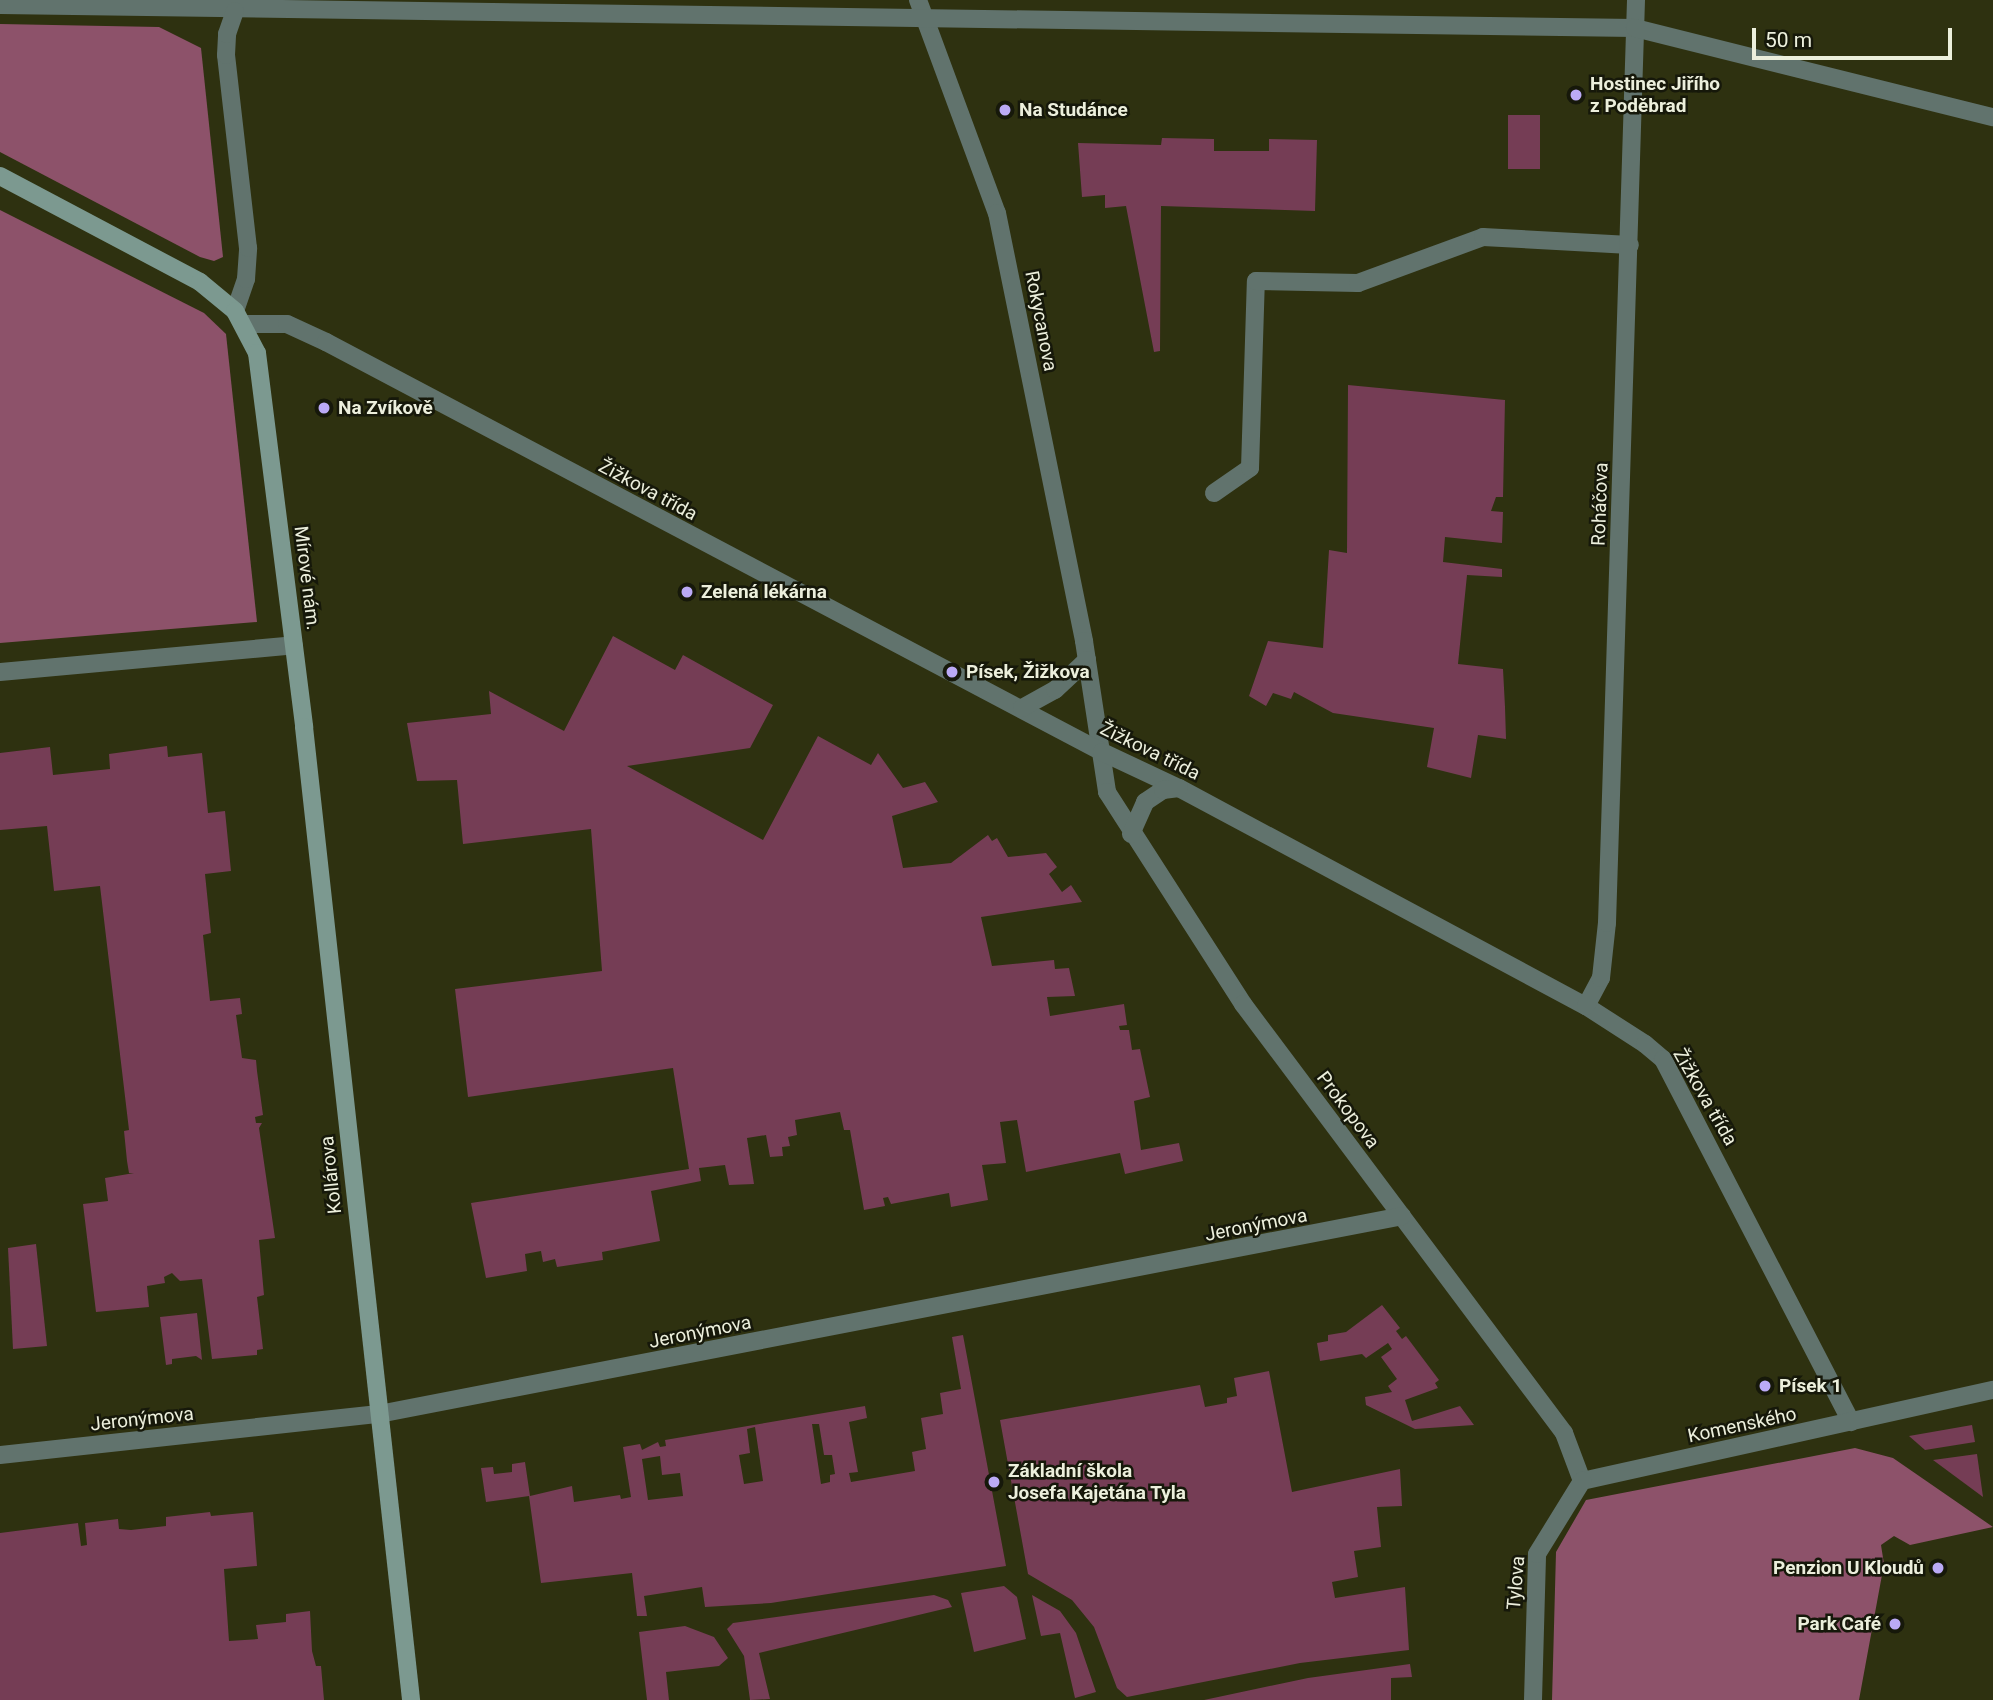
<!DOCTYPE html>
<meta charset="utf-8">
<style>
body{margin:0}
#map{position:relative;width:1993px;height:1700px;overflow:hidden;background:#2e3110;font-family:Roboto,sans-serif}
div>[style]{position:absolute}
.green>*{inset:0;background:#753d55;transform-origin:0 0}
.forest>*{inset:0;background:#8d526a}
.minor>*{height:18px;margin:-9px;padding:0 9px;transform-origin:9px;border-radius:9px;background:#61736d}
.tertiary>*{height:18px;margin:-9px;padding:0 9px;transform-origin:9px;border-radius:9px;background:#61736d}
.secondary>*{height:18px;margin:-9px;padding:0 9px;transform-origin:9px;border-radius:9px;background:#7c9990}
.dots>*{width:19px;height:19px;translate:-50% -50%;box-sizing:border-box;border:4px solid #16180a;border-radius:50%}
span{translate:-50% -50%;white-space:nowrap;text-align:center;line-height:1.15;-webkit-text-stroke:5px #16180a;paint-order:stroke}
.poi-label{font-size:19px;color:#ecefdc;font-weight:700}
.left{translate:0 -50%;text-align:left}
.right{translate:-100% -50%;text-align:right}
.street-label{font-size:19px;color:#ecefdc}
.scale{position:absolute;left:1752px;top:28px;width:200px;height:32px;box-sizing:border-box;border:4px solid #ecefdc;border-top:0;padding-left:9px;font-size:21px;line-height:24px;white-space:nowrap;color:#ecefdc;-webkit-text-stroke:5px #16180a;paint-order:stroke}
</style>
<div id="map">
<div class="green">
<div style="left:1508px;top:115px;width:32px;height:54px"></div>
<div style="clip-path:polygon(1162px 138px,1214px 139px,1214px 151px,1269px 151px,1269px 139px,1317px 140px,1315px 211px,1161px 206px,1160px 351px,1154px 352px,1126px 206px,1105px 208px,1105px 195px,1082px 197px,1078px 143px,1161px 145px)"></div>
<div style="clip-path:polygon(1348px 385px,1505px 400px,1503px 497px,1496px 497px,1491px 511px,1503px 512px,1502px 543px,1445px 537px,1443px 562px,1502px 569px,1502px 577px,1467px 575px,1458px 664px,1503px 669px,1505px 707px,1506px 739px,1478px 735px,1471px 778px,1427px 767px,1434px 728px,1333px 713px,1294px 692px,1291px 699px,1273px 693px,1266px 706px,1249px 696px,1268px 641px,1323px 648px,1329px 550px,1347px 553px)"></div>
<div style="clip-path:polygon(613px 636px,675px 670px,683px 655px,773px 705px,750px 748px,627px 766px,763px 840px,818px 736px,871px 765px,878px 753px,903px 788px,925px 782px,938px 802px,892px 816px,903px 868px,951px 863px,988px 835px,992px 841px,997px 838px,1008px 857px,1046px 853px,1057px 867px,1049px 874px,1062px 892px,1071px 885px,1082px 902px,981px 917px,992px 966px,1054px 960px,1055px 969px,1069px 968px,1075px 996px,1047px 997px,1050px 1016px,1124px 1004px,1127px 1025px,1119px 1026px,1120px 1030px,1129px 1030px,1132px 1050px,1140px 1049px,1150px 1097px,1134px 1101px,1141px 1150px,1179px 1143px,1183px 1161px,1125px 1174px,1120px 1153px,1026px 1172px,1017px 1120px,1000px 1122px,1006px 1163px,982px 1165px,988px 1200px,951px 1207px,949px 1193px,891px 1204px,888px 1197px,883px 1198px,885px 1206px,864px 1210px,850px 1130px,844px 1130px,840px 1112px,795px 1120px,797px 1135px,788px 1137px,790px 1146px,782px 1147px,783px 1156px,770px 1157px,766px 1135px,747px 1138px,754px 1184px,729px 1185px,725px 1165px,699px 1168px,701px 1181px,651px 1191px,660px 1241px,602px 1252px,603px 1260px,557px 1267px,555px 1259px,543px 1262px,541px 1251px,525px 1254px,527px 1271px,486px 1278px,471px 1203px,689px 1169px,673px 1068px,468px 1097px,455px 989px,602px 971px,591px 829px,463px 844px,457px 780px,417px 781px,407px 723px,491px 714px,489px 691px,564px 731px)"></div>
<div style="clip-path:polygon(167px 746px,168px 757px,202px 753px,208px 813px,225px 811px,231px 871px,205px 874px,211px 933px,203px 935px,210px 1001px,240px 998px,242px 1014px,236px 1015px,242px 1058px,256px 1060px,257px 1071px,263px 1115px,255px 1117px,256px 1123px,262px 1123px,259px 1128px,275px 1238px,259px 1240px,264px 1295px,257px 1297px,263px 1349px,257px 1350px,257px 1355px,212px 1359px,202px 1279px,180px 1281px,172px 1273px,164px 1277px,165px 1283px,147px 1286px,149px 1307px,96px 1312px,83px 1204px,108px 1201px,105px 1178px,134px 1173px,129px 1173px,127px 1161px,124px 1131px,129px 1130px,100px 886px,54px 891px,47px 826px,0 830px,0 753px,50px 747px,53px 775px,110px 769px,109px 754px)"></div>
<div style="clip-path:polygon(36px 1244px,47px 1346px,13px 1349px,8px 1248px)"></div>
<div style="clip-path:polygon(1382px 1305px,1400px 1328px,1396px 1331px,1402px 1339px,1406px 1336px,1439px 1380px,1435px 1383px,1438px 1388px,1405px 1400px,1412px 1421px,1460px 1406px,1474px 1425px,1415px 1429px,1366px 1405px,1365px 1397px,1392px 1392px,1388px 1386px,1397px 1379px,1381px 1357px,1392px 1349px,1388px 1343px,1366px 1358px,1362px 1354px,1320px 1361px,1317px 1343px,1328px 1341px,1328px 1335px,1346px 1332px)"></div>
<div style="clip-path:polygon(197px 1313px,202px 1360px,196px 1356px,172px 1359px,172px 1364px,166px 1365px,160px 1317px)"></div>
<div style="clip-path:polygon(evenodd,963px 1335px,1006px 1566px,771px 1603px,705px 1607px,702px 1587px,644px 1596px,647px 1616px,637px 1616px,632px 1573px,541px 1583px,529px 1496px,486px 1502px,481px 1468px,493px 1467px,494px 1474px,512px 1472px,512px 1464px,525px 1462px,530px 1496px,572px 1486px,574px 1502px,620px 1495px,621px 1499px,631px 1497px,623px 1447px,640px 1444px,642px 1450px,658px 1442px,660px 1447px,666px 1446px,665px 1440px,865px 1406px,867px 1418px,849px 1422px,858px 1472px,849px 1473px,851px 1482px,915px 1471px,912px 1452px,926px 1449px,921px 1418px,943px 1414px,940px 1393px,961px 1389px,952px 1337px,963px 1335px,812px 1424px,819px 1424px,824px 1455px,832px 1455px,835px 1474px,830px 1475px,830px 1482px,821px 1484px,812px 1424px,963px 1335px,755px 1427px,763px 1481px,744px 1484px,739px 1455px,750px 1453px,747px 1429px,755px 1427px,963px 1335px,660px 1456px,662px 1475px,680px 1473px,683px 1496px,648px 1500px,642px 1459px,660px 1456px)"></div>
<div style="clip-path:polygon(1269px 1371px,1292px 1492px,1400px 1469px,1402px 1506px,1377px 1507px,1381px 1547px,1354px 1551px,1358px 1577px,1332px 1582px,1335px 1598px,1405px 1587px,1409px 1650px,1300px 1663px,1127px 1697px,1117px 1688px,1094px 1627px,1072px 1600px,1028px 1574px,1000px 1420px,1200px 1385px,1205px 1407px,1227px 1403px,1227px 1398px,1237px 1396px,1234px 1378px)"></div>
<div style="clip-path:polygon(1972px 1425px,1975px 1442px,1925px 1450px,1909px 1436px)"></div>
<div style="clip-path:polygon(1977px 1454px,1983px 1497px,1933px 1460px)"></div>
<div style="clip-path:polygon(210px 1512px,211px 1516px,253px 1512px,257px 1566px,224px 1569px,229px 1641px,258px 1639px,256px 1625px,286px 1622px,286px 1614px,310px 1611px,312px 1651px,316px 1666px,321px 1666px,324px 1700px,0 1700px,0 1533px,78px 1523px,81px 1546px,87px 1545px,85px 1523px,118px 1519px,119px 1529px,131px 1530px,166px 1526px,166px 1517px)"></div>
<div style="clip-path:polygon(1004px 1586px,1017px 1597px,1026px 1639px,974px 1652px,961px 1593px)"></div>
<div style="clip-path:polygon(934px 1595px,948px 1600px,952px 1607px,759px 1653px,770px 1699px,750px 1700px,744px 1656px,727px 1629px,733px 1623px)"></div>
<div style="clip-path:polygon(1032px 1595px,1060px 1611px,1076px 1633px,1096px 1692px,1075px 1698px,1060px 1633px,1041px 1636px)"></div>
<div style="clip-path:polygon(685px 1626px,714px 1637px,728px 1658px,719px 1666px,666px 1672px,669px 1700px,647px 1700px,639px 1632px)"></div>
<div style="clip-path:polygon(1410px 1664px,1412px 1677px,1391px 1678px,1391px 1700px,1204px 1700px,1308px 1678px)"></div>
</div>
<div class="forest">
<div style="clip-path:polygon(0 24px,159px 27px,201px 48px,223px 257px,214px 261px,200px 257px,0 152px)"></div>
<div style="clip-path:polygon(0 210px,204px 313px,226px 334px,257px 622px,0 643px)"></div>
<div style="clip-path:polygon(1855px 1448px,1893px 1458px,1993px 1527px,1910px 1545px,1894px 1536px,1881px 1545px,1884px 1564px,1859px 1700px,1552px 1700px,1556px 1552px,1586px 1500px)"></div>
</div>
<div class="minor">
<div style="left:918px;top:0;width:227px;rotate:69.7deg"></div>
<div style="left:997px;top:213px;width:437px;rotate:78.5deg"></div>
<div style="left:1084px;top:641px;width:153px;rotate:81.3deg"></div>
<div style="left:1107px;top:792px;width:252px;rotate:57.3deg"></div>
<div style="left:1243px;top:1004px;width:536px;rotate:53.19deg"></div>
<div style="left:1564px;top:1433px;width:51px;rotate:69.4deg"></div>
<div style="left:244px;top:324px;width:43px"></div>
<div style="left:287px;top:324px;width:43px;rotate:24.8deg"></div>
<div style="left:326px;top:342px;width:878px;rotate:27.85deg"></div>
<div style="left:1102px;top:752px;width:85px;rotate:25.1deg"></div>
<div style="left:1179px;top:788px;width:462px;rotate:28.2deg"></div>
<div style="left:1586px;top:1006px;width:70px;rotate:32.8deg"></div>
<div style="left:1645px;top:1044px;width:23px;rotate:40deg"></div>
<div style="left:1663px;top:1059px;width:409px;rotate:62.6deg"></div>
<div style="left:1214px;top:493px;width:44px;rotate:-34.8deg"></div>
<div style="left:1250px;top:468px;width:187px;rotate:-88.2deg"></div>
<div style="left:1256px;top:281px;width:102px;rotate:1.1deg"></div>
<div style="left:1358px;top:283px;width:133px;rotate:-20.2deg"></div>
<div style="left:1483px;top:237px;width:147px;rotate:3.1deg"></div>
<div style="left:0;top:672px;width:295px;rotate:-5.2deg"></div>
<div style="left:1022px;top:708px;width:38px;rotate:-29deg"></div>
<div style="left:1055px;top:690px;width:44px;rotate:-43.2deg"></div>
<div style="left:1131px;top:834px;width:35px;rotate:-66deg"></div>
<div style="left:1145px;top:802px;width:22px;rotate:-34deg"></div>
<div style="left:1163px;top:790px;width:16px;rotate:-7deg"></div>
<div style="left:1586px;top:1006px;width:32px;rotate:-62deg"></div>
<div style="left:1601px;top:978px;width:55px;rotate:-83.8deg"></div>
<div style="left:1607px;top:923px;width:923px;rotate:-88.2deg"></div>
<div style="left:0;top:1455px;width:381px;rotate:-6.2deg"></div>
<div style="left:379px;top:1414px;width:1042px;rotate:-10.95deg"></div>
<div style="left:1582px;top:1481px;width:421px;rotate:-12.5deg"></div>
<div style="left:1533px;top:1700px;width:146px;rotate:-88.4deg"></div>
<div style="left:1537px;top:1554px;width:86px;rotate:-58.3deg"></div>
</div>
<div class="tertiary">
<div style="left:0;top:5px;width:1635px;rotate:0.81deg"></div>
<div style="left:1635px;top:28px;width:369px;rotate:14deg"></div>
<div style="left:235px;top:311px;width:34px;rotate:-71deg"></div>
<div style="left:246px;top:279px;width:31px;rotate:-86deg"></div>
<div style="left:248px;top:248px;width:194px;rotate:-96.5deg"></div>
<div style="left:226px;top:55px;width:21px;rotate:-87deg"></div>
<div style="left:227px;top:34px;width:24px;rotate:-71deg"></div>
</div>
<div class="secondary">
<div style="left:0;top:176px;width:226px;rotate:27.9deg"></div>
<div style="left:200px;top:282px;width:45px;rotate:39.6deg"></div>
<div style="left:235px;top:311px;width:47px;rotate:62.4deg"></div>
<div style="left:257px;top:353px;width:377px;rotate:82.8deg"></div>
<div style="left:304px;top:727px;width:979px;rotate:83.72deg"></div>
</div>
<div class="dots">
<div style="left:1576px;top:95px;background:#bbaaf6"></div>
<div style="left:1005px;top:110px;background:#bbaaf6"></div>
<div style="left:324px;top:408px;background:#bbaaf6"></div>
<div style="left:687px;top:592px;background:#bbaaf6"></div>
<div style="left:952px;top:672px;background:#bbaaf6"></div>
<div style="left:1765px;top:1386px;background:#bbaaf6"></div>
<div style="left:994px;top:1482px;background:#bbaaf6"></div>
<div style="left:1938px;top:1568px;background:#bbaaf6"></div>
<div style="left:1895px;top:1624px;background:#bbaaf6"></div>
</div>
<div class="poi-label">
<span class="left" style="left:1590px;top:95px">Hostinec Jiřího<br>z Poděbrad</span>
<span class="left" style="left:1019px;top:110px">Na Studánce</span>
<span class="left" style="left:338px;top:408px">Na Zvíkově</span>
<span class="left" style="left:701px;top:592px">Zelená lékárna</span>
<span class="left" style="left:966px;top:672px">Písek, Žižkova</span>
<span class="left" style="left:1779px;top:1386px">Písek 1</span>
<span class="left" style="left:1008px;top:1482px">Základní škola<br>Josefa Kajetána Tyla</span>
<span class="right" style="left:1924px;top:1568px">Penzion U Kloudů</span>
<span class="right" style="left:1881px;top:1624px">Park Café</span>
</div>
<div class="street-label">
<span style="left:1041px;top:321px;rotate:79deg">Rokycanova</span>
<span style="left:648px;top:490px;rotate:28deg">Žižkova třída</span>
<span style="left:1600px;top:504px;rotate:-88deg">Roháčova</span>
<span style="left:307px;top:578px;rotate:83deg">Mírové nám.</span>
<span style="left:1150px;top:751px;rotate:26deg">Žižkova třída</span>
<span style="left:1705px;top:1097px;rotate:60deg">Žižkova třída</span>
<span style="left:1348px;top:1110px;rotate:53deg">Prokopova</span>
<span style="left:331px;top:1175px;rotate:-96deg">Kollárova</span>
<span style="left:1256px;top:1225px;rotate:-11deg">Jeronýmova</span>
<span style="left:700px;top:1332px;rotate:-11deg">Jeronýmova</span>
<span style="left:142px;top:1419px;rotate:-6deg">Jeronýmova</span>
<span style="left:1742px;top:1425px;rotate:-12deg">Komenského</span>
<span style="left:1516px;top:1583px;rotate:-85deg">Tylova</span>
</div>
<div class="scale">50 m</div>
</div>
